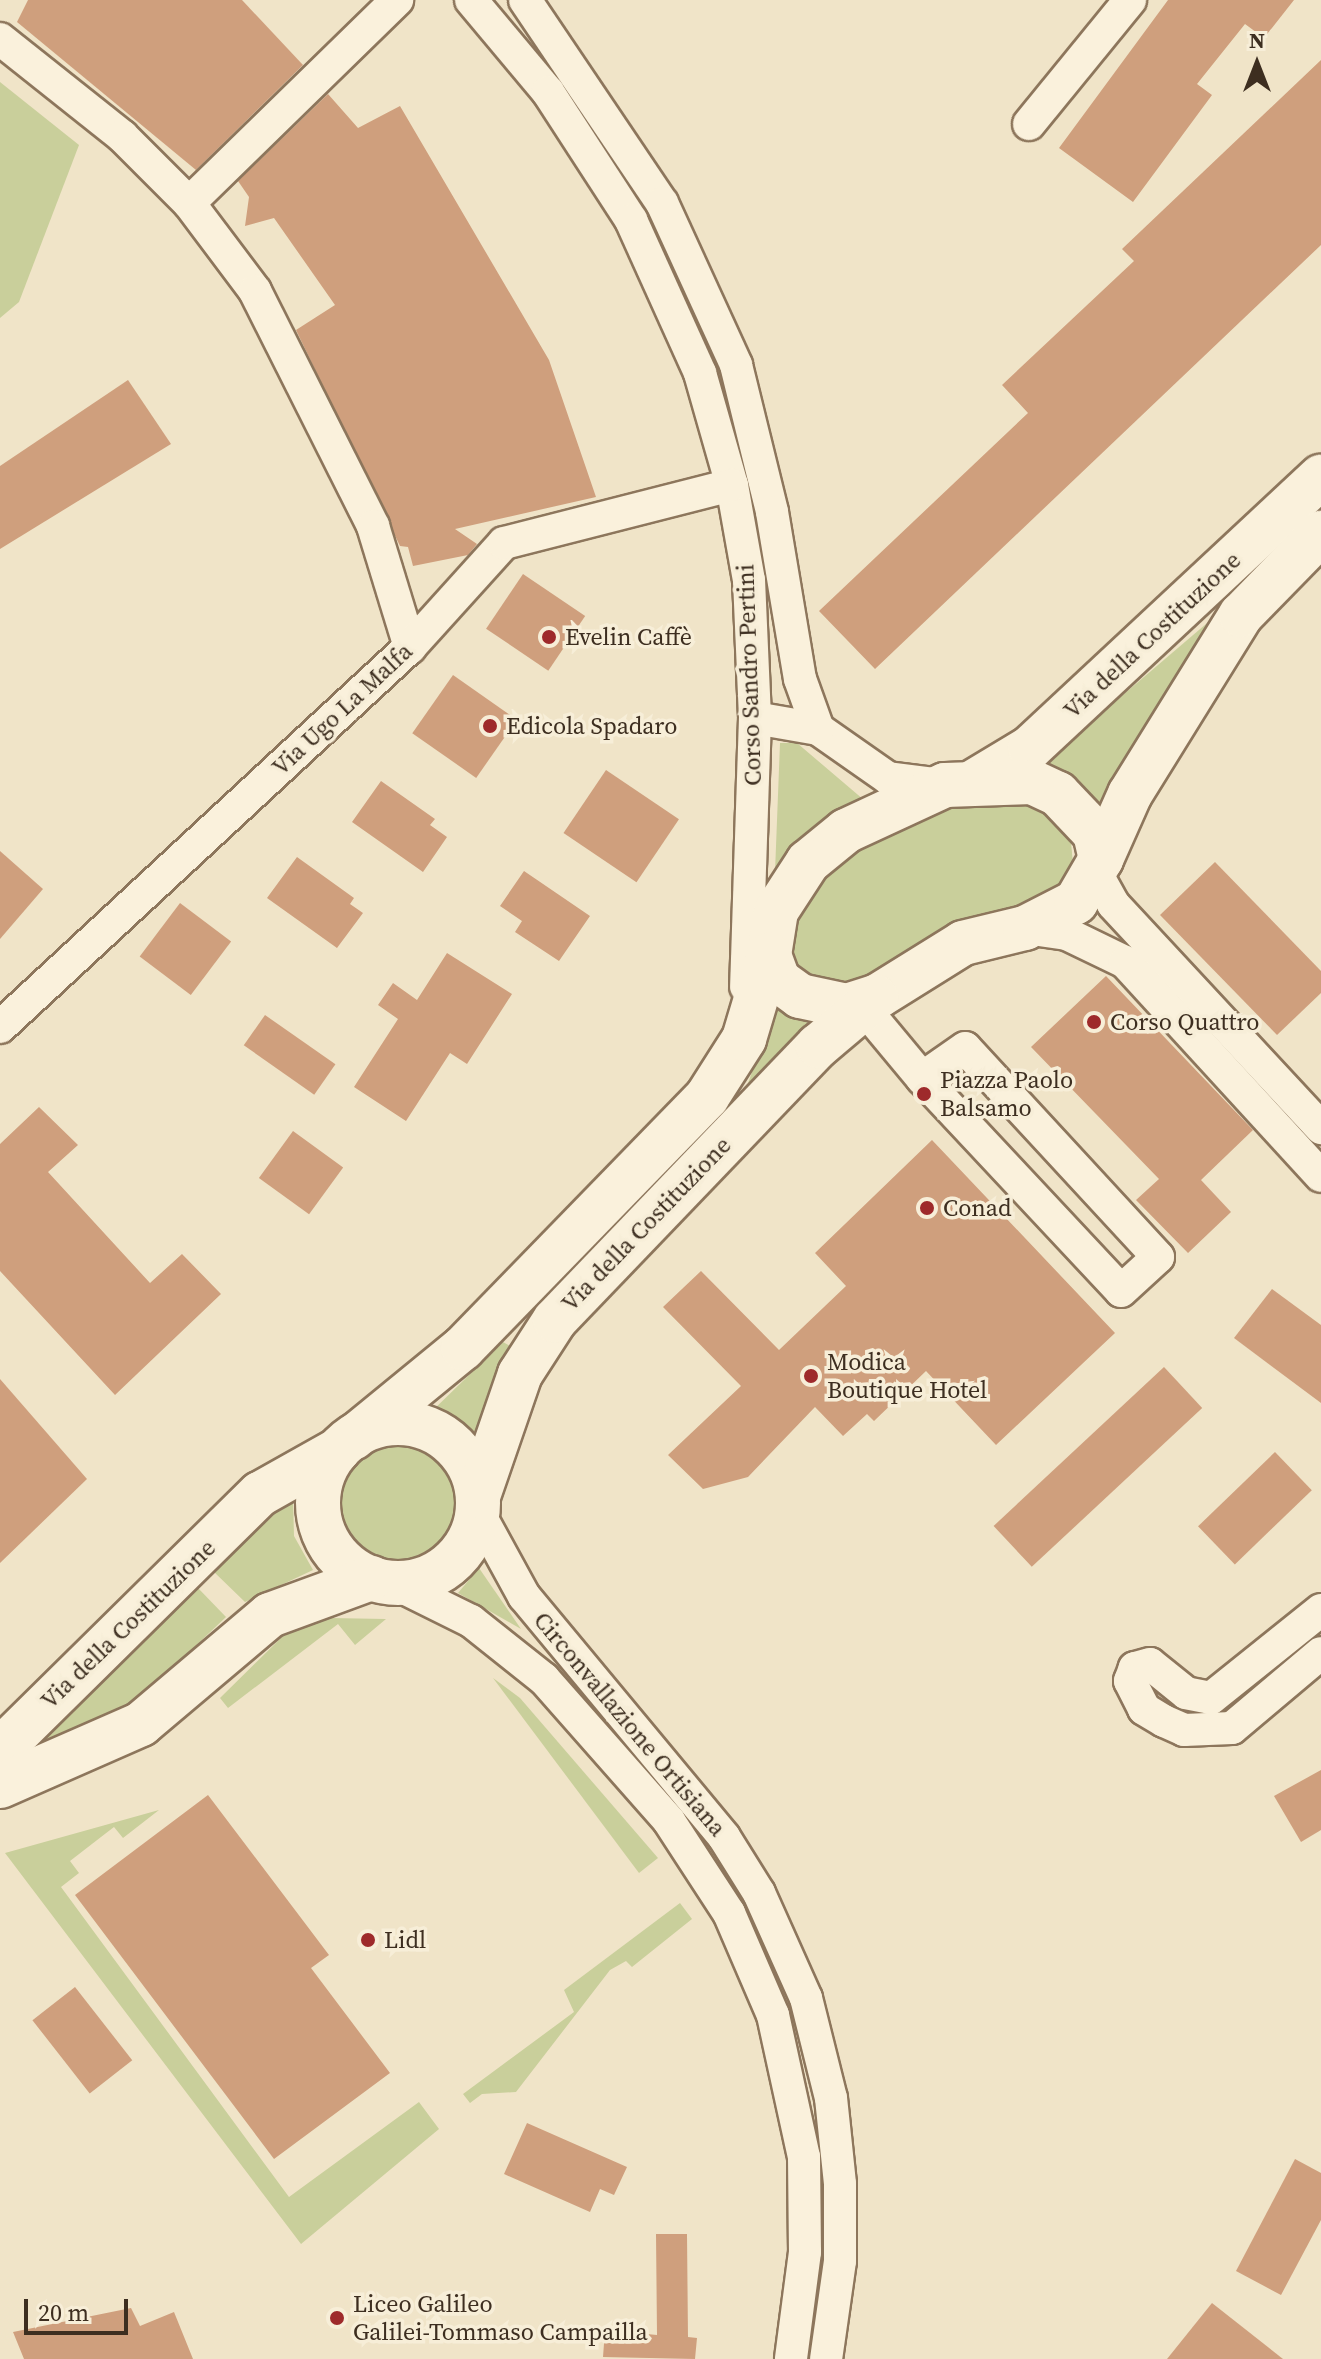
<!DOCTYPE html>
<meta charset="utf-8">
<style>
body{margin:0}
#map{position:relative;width:1321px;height:2359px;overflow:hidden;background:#f0e4c8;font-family:"Source Serif 4",serif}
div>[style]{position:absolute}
.green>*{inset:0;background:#c9cf9b}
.round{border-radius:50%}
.building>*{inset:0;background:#cf9f7d;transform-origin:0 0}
.roads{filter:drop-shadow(2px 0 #8d765c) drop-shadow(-2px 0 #8d765c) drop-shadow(0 2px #8d765c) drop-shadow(0 -2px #8d765c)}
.minor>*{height:32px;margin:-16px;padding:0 16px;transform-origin:16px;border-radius:16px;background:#faf1dc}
.secondary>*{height:44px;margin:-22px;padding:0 22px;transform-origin:22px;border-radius:22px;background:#faf1dc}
.secondary>.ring{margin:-22px;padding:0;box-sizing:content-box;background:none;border:44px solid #faf1dc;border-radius:50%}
.dots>*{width:22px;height:22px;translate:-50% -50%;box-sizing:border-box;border:4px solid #f7eed8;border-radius:50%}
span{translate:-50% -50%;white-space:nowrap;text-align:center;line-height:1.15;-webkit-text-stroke:7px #f7eed8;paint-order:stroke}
.street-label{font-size:24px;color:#3d2e20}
.poi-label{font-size:24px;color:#3d2e20}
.left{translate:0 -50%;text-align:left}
.north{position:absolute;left:1217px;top:24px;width:80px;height:80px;-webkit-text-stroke:6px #f7eed8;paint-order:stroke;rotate:0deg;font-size:22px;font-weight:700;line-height:32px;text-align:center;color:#3d2e20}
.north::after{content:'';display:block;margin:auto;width:28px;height:36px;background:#3d2e20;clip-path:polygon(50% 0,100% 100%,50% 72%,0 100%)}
.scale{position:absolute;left:24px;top:2299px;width:104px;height:36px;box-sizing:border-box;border:4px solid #3d2e20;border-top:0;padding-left:10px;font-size:24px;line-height:28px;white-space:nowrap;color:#3d2e20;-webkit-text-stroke:6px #f7eed8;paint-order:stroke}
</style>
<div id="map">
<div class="green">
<div style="clip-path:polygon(0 82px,79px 145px,19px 302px,0 318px)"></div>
<div style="clip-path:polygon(1220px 612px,1101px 805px,1041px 765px)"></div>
<div style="clip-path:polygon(780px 743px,797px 743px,864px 800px,816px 831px,775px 872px)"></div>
<div style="clip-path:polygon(984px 801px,1026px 802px,1070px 831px,1074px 875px,1060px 895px,965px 919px,850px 988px,821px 986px,799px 970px,789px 941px,793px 914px,813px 881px,842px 857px,930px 812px)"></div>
<div style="clip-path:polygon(776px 1005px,818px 1021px,747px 1086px)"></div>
<div style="clip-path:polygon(503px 1342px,515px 1349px,477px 1454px,459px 1432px,428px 1415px)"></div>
<div class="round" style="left:332px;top:1444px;width:126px;height:126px"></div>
<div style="clip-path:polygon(293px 1497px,294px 1536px,313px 1570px,245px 1602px,213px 1571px)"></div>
<div style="clip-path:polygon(479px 1568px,521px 1629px,458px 1593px)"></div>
<div style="clip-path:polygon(198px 1588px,226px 1617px,125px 1713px,28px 1751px)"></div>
<div style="clip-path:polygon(330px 1618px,386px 1619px,355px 1645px,338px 1624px,228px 1708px,220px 1698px,283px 1636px)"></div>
<div style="clip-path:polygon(493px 1678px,520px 1698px,658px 1858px,639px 1873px)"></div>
<div style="clip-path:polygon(159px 1810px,123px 1838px,114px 1827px,101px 1837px,70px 1861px,79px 1873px,61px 1887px,289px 2197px,419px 2102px,439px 2129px,301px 2244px,5px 1853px)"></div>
<div style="clip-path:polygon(680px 1903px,692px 1919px,632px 1967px,626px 1961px,610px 1970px,516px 2092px,482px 2094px,470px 2103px,463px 2094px,574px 2012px,564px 1990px)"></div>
</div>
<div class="building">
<div style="clip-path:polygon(28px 0,242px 0,303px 65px,196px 170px,17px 22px)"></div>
<div style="clip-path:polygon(1168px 0,1294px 0,1264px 38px,1245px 24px,1197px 84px,1212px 95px,1133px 202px,1059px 148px)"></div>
<div style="clip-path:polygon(1321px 60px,1321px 245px,875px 669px,819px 611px,1028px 413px,1002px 385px,1134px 261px,1122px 249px)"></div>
<div style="clip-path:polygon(328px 94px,358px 128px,400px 106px,549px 360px,596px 497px,455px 529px,477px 544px,468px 555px,413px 566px,408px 547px,400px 546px,296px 330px,335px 305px,274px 218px,245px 226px,249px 197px,238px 181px)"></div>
<div style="clip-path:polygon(128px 380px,171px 444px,0 549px,0 466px)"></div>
<div style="left:523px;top:574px;width:75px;height:66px;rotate:34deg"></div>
<div style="left:453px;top:675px;width:78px;height:71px;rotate:35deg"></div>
<div style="left:606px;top:770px;width:88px;height:76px;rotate:34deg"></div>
<div style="clip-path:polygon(381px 781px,435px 819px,430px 825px,447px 837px,423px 872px,352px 822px)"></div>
<div style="clip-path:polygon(0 851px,43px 889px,0 939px)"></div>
<div style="clip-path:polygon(297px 857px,354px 898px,350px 904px,363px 913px,337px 948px,267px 898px)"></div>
<div style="clip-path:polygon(1215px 862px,1321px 971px,1321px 993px,1277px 1035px,1160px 915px)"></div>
<div style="clip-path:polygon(524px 871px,590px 916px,559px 961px,515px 932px,522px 921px,500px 906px)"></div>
<div style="left:180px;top:903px;width:64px;height:67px;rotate:37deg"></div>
<div style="clip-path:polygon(447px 953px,512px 994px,467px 1064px,450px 1053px,406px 1121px,354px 1087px,398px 1019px,378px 1005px,393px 983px,417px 1000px)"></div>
<div style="clip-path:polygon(1106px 976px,1253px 1130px,1201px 1180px,1231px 1212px,1188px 1253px,1136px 1200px,1159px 1179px,1031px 1047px)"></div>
<div style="left:265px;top:1015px;width:86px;height:37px;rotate:35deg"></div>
<div style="clip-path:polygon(39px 1107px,78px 1145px,48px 1172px,150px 1283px,182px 1254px,221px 1294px,115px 1395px,0 1271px,0 1144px)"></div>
<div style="left:293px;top:1131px;width:62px;height:58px;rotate:36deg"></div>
<div style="clip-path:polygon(932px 1140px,1115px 1333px,996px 1445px,926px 1371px,874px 1421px,867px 1414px,843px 1436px,815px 1407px,748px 1477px,703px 1489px,668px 1455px,741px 1386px,663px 1307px,701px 1271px,779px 1350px,846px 1286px,815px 1253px)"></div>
<div style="clip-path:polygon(1272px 1289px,1321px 1325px,1321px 1403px,1234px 1338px)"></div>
<div style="left:1164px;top:1367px;width:56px;height:233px;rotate:47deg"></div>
<div style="clip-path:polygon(0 1379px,87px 1479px,0 1563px)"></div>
<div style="left:1275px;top:1452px;width:53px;height:107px;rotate:46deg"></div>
<div style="clip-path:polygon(1321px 1770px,1321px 1830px,1301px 1842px,1274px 1796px)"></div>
<div style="clip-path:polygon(208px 1795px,329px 1955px,311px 1968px,390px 2073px,274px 2159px,75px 1895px)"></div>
<div style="left:75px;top:1987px;width:93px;height:54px;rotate:52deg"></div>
<div style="clip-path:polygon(527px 2123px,627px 2167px,614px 2195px,600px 2189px,590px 2212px,504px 2174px)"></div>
<div style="clip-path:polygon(1295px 2159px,1321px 2173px,1321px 2220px,1281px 2295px,1236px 2271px)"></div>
<div style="clip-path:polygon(656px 2234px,687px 2234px,688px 2337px,697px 2338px,695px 2359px,603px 2357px,605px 2330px,657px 2335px)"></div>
<div style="clip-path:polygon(1212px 2303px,1283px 2359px,1167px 2359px)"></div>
<div style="clip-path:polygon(131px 2308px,140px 2326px,174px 2312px,193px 2359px,24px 2359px,13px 2332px)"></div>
</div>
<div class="roads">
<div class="minor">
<div style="left:471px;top:0;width:120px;rotate:50.1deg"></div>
<div style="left:548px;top:92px;width:153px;rotate:57deg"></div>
<div style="left:631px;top:220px;width:168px;rotate:65.7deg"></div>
<div style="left:700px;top:373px;width:116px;rotate:74.1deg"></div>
<div style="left:732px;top:485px;width:97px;rotate:79.9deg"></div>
<div style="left:749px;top:580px;width:138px;rotate:87.5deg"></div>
<div style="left:755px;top:718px;width:269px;rotate:91.9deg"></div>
<div style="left:525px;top:0;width:245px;rotate:56deg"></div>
<div style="left:662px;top:203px;width:178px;rotate:65.4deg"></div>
<div style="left:736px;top:365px;width:151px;rotate:76.2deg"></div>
<div style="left:772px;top:512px;width:169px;rotate:80.5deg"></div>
<div style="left:800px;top:679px;width:53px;rotate:70.2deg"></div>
<div style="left:818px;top:729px;width:85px;rotate:35deg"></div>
<div style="left:888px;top:778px;width:54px;rotate:7.4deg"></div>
<div style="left:0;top:39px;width:156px;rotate:38.5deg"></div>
<div style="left:122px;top:136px;width:95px;rotate:45deg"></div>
<div style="left:189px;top:203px;width:110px;rotate:53.1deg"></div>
<div style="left:255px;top:291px;width:263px;rotate:63.3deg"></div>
<div style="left:373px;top:526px;width:127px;rotate:73deg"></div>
<div style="left:1029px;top:124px;width:160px;rotate:-50.8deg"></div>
<div style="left:189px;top:203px;width:291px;rotate:-44.3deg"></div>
<div style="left:755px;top:718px;width:64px;rotate:9.9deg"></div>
<div style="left:1095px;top:871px;width:38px;rotate:61deg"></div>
<div style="left:1113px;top:904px;width:306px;rotate:47.1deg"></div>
<div style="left:1025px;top:928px;width:42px;rotate:8.1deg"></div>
<div style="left:1067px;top:934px;width:64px;rotate:25.8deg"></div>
<div style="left:1125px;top:962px;width:290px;rotate:47.5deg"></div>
<div style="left:863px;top:1007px;width:92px;rotate:50.3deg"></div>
<div style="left:922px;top:1078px;width:291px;rotate:46.9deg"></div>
<div style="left:1121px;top:1291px;width:50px;rotate:-42.6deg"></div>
<div style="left:1158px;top:1257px;width:284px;rotate:-132.7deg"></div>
<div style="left:965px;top:1048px;width:52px;rotate:145.1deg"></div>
<div style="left:0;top:1027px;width:559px;rotate:-42.83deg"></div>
<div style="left:410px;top:647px;width:140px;rotate:-47.9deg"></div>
<div style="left:504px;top:543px;width:235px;rotate:-14.3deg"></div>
<div style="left:478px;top:1512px;width:96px;rotate:61.3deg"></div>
<div style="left:524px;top:1596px;width:313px;rotate:50.3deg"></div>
<div style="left:724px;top:1837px;width:66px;rotate:58deg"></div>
<div style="left:759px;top:1893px;width:115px;rotate:65.9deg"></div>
<div style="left:806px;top:1998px;width:103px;rotate:76deg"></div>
<div style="left:831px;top:2098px;width:86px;rotate:84deg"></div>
<div style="left:840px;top:2184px;width:77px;rotate:90deg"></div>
<div style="left:840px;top:2261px;width:99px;rotate:98.1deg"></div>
<div style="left:394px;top:1583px;width:86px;rotate:26.3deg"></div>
<div style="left:471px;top:1621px;width:93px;rotate:38.5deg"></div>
<div style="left:544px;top:1679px;width:189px;rotate:48.6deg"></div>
<div style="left:669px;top:1821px;width:110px;rotate:56.9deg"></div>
<div style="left:729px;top:1913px;width:111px;rotate:66.7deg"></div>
<div style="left:773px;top:2015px;width:145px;rotate:77.7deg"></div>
<div style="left:804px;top:2157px;width:95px;rotate:89.4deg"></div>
<div style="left:805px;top:2252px;width:108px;rotate:97.5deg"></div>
<div style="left:1321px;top:1610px;width:141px;rotate:141.3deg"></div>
<div style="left:1211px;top:1698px;width:25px;rotate:-169deg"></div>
<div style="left:1186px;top:1693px;width:46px;rotate:-141.1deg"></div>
<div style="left:1150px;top:1664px;width:16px;rotate:165deg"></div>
<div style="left:1135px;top:1668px;width:14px;rotate:111deg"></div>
<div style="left:1130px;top:1681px;width:31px;rotate:63deg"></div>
<div style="left:1144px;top:1709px;width:23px;rotate:31deg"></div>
<div style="left:1164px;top:1721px;width:22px;rotate:24deg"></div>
<div style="left:1184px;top:1730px;width:48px;rotate:-2.4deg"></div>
<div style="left:1232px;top:1728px;width:116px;rotate:-40.1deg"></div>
</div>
<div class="secondary">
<div style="left:975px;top:781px;width:64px;rotate:-31deg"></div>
<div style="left:1030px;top:748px;width:398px;rotate:-43deg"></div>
<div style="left:1101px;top:859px;width:27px;rotate:-103deg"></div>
<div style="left:1095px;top:833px;width:54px;rotate:-133.5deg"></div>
<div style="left:1058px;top:794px;width:29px;rotate:-155deg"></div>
<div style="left:1032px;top:782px;width:87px;rotate:178deg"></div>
<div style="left:945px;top:785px;width:109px;rotate:155.1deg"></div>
<div style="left:846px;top:831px;width:49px;rotate:140.8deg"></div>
<div style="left:808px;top:862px;width:59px;rotate:123.1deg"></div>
<div style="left:776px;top:911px;width:45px;rotate:99deg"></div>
<div style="left:769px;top:955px;width:27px;rotate:70deg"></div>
<div style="left:778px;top:980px;width:27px;rotate:36deg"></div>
<div style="left:800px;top:996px;width:48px;rotate:12deg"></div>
<div style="left:847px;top:1006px;width:33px;rotate:-18deg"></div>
<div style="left:878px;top:996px;width:100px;rotate:-31.9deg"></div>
<div style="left:963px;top:943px;width:64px;rotate:-13.6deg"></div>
<div style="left:1025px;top:928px;width:57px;rotate:-27deg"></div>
<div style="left:1076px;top:902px;width:50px;rotate:-59.8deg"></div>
<div style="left:1101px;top:859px;width:71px;rotate:-66deg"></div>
<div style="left:1130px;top:794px;width:211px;rotate:-58.2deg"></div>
<div style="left:1241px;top:615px;width:115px;rotate:-45.7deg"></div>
<div class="ring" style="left:318px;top:1423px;width:116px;height:116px"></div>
<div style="left:353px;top:1438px;width:142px;rotate:-39.3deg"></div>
<div style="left:463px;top:1348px;width:350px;rotate:-45.8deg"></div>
<div style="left:707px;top:1097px;width:69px;rotate:-57.5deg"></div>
<div style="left:744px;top:1039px;width:88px;rotate:-73.4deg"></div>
<div style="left:478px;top:1496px;width:129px;rotate:-71deg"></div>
<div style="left:520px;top:1374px;width:64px;rotate:-57.1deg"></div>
<div style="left:555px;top:1320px;width:380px;rotate:-46.2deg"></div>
<div style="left:818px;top:1046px;width:76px;rotate:-40.2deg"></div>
<div style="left:0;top:1750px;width:365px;rotate:-44.6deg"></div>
<div style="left:260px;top:1494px;width:90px;rotate:-29.4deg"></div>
<div style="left:0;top:1786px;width:154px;rotate:-23.7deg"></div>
<div style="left:141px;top:1724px;width:169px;rotate:-40.2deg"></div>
<div style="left:270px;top:1615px;width:108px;rotate:-20.1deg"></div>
</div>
</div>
<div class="dots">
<div style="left:549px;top:637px;background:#9e2a2b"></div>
<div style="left:490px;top:726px;background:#9e2a2b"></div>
<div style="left:1094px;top:1022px;background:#9e2a2b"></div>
<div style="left:924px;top:1094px;background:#9e2a2b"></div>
<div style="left:927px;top:1208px;background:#9e2a2b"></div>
<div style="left:811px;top:1376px;background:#9e2a2b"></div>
<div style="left:368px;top:1940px;background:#9e2a2b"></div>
<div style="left:337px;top:2318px;background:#9e2a2b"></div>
</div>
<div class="street-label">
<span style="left:1152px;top:635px;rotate:-43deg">Via della Costituzione</span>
<span style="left:749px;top:675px;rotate:-92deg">Corso Sandro Pertini</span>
<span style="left:342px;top:709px;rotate:-43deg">Via Ugo La Malfa</span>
<span style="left:646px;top:1224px;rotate:-46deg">Via della Costituzione</span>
<span style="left:128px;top:1624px;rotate:-44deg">Via della Costituzione</span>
<span style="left:630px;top:1724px;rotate:50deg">Circonvallazione Ortisiana</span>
</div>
<div class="poi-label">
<span class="left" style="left:565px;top:637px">Evelin Caffè</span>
<span class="left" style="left:506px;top:726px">Edicola Spadaro</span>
<span class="left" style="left:1110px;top:1022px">Corso Quattro</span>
<span class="left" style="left:940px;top:1094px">Piazza Paolo<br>Balsamo</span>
<span class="left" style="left:943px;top:1208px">Conad</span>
<span class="left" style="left:827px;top:1376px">Modica<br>Boutique Hotel</span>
<span class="left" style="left:384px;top:1940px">Lidl</span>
<span class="left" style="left:353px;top:2318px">Liceo Galileo<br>Galilei-Tommaso Campailla</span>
</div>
<div class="north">N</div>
<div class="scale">20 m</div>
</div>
